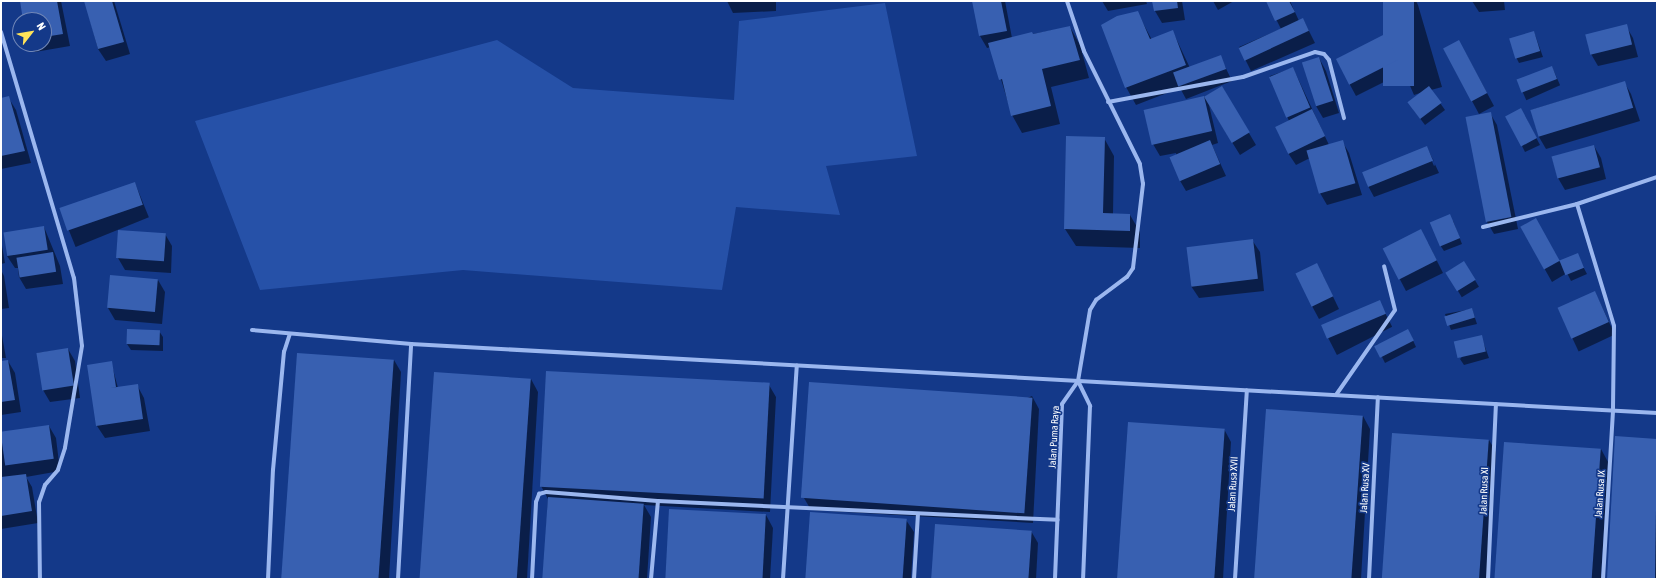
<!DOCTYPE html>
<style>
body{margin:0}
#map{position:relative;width:1658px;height:580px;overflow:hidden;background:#143989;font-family:"Asap Condensed",sans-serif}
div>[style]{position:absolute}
.green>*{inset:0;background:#2651a8}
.shadow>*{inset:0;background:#0007;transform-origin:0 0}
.building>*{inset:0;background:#3860b1;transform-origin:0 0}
.street>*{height:4px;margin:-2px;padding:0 2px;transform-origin:2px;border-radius:2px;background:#9bb7ef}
span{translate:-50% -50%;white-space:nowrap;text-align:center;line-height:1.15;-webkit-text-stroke:3.5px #143989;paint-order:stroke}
.street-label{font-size:10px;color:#fff}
.frame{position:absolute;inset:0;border:2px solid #fff;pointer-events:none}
.north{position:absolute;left:12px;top:12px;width:40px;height:40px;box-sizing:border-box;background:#143989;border:1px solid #7288b8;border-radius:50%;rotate:59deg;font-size:11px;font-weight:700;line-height:16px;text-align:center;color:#fff}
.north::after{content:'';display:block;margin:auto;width:14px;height:18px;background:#ffe359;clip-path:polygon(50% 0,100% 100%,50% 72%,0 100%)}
</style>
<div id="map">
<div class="green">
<div style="clip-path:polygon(885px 3px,917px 156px,826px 166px,840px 215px,736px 207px,722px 290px,463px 270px,260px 290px,195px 121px,497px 40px,573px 88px,734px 100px,739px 21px)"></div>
</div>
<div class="shadow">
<div style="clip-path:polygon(21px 1px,61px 1px,70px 46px,35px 52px,30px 44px,44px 44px,44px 20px,24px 20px)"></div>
<div style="clip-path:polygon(85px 1px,114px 1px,130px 54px,106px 61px,98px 49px)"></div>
<div style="clip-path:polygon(727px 1px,776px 1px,776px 11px,733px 13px)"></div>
<div style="clip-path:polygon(973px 1px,1005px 1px,1012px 38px,1070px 27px,1080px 45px,1089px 78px,1051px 87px,1060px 124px,1022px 133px,1012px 115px,991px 47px,987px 48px,980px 36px)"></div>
<div style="clip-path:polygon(1102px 1px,1146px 1px,1147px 4px,1108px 11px)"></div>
<div style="clip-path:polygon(1153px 1px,1182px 1px,1185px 20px,1162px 23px,1155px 11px)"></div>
<div style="clip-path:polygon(1213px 1px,1234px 1px,1218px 10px)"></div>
<div style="clip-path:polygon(1267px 1px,1290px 1px,1299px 21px,1303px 19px,1315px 43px,1251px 71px,1239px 47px,1281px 29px)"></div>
<div style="clip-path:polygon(1384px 1px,1416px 1px,1418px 5px,1442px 87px,1431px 90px,1445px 110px,1425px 125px,1413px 109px,1423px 92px,1414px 95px,1404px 72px,1356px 96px,1349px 83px,1391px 47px,1402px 69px)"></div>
<div style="clip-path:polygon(1472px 1px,1504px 1px,1505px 10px,1479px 12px)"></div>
<div style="clip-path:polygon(1137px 12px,1152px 40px,1173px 32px,1190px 68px,1220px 56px,1232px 81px,1186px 99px,1180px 88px,1136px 105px,1126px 87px)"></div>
<div style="clip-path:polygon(1626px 26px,1633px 38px,1638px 57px,1598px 66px,1591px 54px,1586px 35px)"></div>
<div style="clip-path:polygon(1534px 32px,1543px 57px,1519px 63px,1516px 57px)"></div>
<div style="clip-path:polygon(1444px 49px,1466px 54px,1494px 106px,1479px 114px)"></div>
<div style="clip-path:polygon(1319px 58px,1326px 71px,1339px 113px,1323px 118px,1316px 106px)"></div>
<div style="left:1552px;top:67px;width:20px;height:37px;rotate:66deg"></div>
<div style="clip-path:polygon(1293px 68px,1329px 145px,1342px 141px,1349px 153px,1362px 195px,1327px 205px,1320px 193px,1310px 158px,1296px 165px,1288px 153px,1289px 121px,1270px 76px)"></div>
<div style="clip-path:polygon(1624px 82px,1631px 94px,1640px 121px,1546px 149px,1539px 137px,1531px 110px)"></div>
<div style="clip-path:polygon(1222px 87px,1256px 145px,1240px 155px,1209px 105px,1218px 143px,1212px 145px,1226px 176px,1186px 191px,1179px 179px,1176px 153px,1160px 156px,1153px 144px,1145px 111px,1204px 97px)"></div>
<div style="clip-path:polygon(8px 97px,16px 110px,31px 163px,1px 169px,1px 99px)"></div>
<div style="clip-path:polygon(1490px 113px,1497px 125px,1518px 229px,1494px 234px,1487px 222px)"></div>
<div style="clip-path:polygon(1525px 116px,1540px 145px,1525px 152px,1522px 146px)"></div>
<div style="clip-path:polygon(1104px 138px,1114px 156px,1113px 214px,1130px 215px,1140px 232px,1140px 248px,1076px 246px,1065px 229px)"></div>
<div style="clip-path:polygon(1594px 146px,1601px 158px,1606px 179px,1565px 190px,1558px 178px,1552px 157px)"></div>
<div style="clip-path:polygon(evenodd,1427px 147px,1439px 173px,1374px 197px,1367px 184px,1427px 147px,1431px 159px,1433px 159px,1435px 165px,1434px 166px,1431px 159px)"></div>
<div style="left:135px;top:183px;width:37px;height:79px;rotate:68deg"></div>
<div style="clip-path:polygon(1535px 219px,1560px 262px,1577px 255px,1587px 274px,1571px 281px,1567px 273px,1552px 282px,1521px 227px)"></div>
<div style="clip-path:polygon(1453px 221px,1462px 244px,1444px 251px,1440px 245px)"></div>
<div style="clip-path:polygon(44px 227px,60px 266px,63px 284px,26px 289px,19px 277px,18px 268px,15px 268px,7px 256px)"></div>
<div style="clip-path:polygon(165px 234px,172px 246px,171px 273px,125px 270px,118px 258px)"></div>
<div style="clip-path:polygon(1px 240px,5px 263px,1px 264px)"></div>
<div style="clip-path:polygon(1252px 240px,1260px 252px,1264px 291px,1199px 298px,1191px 286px)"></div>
<div style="clip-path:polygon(1428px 243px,1443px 273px,1406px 291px,1384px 249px)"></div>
<div style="left:1464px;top:262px;width:29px;height:20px;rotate:59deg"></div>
<div style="clip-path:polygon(1px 270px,4px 276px,9px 308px,1px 309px)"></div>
<div style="clip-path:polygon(1323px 276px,1339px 309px,1319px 319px,1312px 306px)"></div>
<div style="clip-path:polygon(158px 280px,165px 292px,162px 324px,115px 320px,108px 308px)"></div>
<div style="left:1595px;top:292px;width:47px;height:40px;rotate:65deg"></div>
<div style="left:1379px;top:301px;width:29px;height:62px;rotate:63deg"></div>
<div style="clip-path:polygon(1472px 309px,1477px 324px,1451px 330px,1445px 314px)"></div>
<div style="clip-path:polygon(1px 330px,6px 358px,1px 358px)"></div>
<div style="clip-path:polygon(159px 331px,163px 337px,163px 351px,131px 350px,127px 344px)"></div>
<div style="clip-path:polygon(1411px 336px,1416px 347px,1385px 363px,1376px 345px)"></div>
<div style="clip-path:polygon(1481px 336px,1489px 358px,1464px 365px,1460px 359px)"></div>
<div style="clip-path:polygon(68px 349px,75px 361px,80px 398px,50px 402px,43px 390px,37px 353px)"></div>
<div style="clip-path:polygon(394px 360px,401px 372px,389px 579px,286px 579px)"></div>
<div style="clip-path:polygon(8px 361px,15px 373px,21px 412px,1px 415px,1px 362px)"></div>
<div style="clip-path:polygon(111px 362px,118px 388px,137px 385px,144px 398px,150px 431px,105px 438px,97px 426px,92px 392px)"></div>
<div style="clip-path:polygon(531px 379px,538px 392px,527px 579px,423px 579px)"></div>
<div style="clip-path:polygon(769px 385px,776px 397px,770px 512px,644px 505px,651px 517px,647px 579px,544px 579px,548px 499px,541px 486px)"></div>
<div style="clip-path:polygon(1032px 396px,1039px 409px,1033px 523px,811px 510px,804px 498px)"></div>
<div style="clip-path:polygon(1363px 416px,1370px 429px,1361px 579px,1257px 579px)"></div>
<div style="clip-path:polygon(49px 426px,56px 438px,60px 471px,26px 477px,32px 487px,38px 523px,1px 529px,1px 433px)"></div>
<div style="clip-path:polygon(1224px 429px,1231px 442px,1223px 579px,1119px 579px)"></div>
<div style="clip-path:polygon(1616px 437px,1657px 440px,1657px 579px,1608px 579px)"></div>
<div style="clip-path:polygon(1489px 440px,1496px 452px,1488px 579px,1385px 579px)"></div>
<div style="clip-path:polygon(1601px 449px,1608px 462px,1601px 579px,1497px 579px)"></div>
<div style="clip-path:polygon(766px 515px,773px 528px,770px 579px,666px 579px)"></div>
<div style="clip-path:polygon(906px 520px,914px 532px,911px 579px,807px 579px)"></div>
<div style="clip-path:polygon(1031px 531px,1038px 543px,1036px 579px,932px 579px)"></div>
</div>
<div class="building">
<div style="clip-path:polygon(20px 1px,57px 1px,63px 34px,44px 37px,44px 20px,23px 20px)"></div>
<div style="clip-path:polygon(84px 1px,112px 1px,124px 42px,98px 49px)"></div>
<div style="clip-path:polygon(972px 1px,1001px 1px,1007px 31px,979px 36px)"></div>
<div style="clip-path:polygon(1152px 1px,1177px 1px,1178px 8px,1154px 11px)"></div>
<div style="clip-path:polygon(1266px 1px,1289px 1px,1295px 12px,1275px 21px)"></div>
<div style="left:1383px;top:1px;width:31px;height:85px"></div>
<div style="clip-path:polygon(1138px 11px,1150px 39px,1173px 30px,1186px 65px,1125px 88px,1101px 25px,1117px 16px)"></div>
<div style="left:1303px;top:18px;width:14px;height:71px;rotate:65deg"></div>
<div style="left:1627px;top:24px;width:21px;height:43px;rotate:76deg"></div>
<div style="clip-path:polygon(1070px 26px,1080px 60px,1042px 69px,1051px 106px,1011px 116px,1002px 79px,999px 80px,988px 43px,1032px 32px,1033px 34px)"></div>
<div style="left:1534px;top:31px;width:21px;height:26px;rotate:73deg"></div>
<div style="left:1385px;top:34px;width:29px;height:55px;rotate:63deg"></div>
<div style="left:1459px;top:40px;width:60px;height:18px;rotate:62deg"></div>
<div style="left:1221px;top:55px;width:15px;height:51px;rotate:70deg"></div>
<div style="left:1319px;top:57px;width:46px;height:18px;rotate:72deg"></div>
<div style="left:1552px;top:66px;width:14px;height:38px;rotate:69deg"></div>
<div style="left:1293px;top:67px;width:44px;height:26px;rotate:67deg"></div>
<div style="left:1625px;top:81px;width:28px;height:99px;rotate:73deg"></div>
<div style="left:1222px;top:86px;width:54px;height:21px;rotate:59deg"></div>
<div style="left:1429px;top:86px;width:21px;height:27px;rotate:53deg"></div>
<div style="clip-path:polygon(9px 96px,25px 151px,1px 156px,1px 98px)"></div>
<div style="left:1204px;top:96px;width:36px;height:62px;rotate:77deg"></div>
<div style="left:1521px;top:108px;width:34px;height:18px;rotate:62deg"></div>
<div style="left:1312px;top:109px;width:30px;height:41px;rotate:64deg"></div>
<div style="left:1491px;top:112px;width:107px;height:26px;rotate:79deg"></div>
<div style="clip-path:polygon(1066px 136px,1105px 137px,1103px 213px,1130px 214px,1130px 231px,1064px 229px)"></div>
<div style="left:1210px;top:140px;width:26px;height:44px;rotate:67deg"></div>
<div style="left:1343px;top:140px;width:45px;height:38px;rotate:74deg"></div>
<div style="left:1594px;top:145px;width:23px;height:44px;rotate:75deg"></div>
<div style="left:1427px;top:146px;width:16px;height:70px;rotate:68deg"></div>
<div style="left:135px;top:182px;width:24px;height:80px;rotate:71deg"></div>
<div style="left:1450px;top:214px;width:26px;height:22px;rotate:67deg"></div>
<div style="left:1536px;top:218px;width:49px;height:18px;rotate:61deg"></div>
<div style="left:44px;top:226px;width:24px;height:41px;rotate:81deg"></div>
<div style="left:1421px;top:229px;width:35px;height:43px;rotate:63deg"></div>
<div style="left:118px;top:230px;width:48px;height:28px;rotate:4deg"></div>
<div style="left:1253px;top:239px;width:40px;height:67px;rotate:83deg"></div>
<div style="left:53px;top:252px;width:20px;height:37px;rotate:81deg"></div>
<div style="left:1578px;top:253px;width:16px;height:20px;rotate:68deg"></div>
<div style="left:1464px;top:261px;width:22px;height:22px;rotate:58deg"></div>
<div style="left:1317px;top:263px;width:37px;height:24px;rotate:64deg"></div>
<div style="left:110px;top:275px;width:48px;height:33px;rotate:5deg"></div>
<div style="left:1595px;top:291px;width:34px;height:41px;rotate:66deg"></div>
<div style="left:1380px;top:300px;width:15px;height:64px;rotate:67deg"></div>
<div style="left:1472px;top:308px;width:10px;height:29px;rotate:73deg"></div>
<div style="left:127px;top:329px;width:33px;height:15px;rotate:2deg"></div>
<div style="left:1408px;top:329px;width:13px;height:38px;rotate:63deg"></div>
<div style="left:1482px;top:335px;width:17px;height:29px;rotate:77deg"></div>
<div style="left:68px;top:348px;width:38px;height:32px;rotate:81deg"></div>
<div style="left:297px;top:353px;width:97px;height:226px;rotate:4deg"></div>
<div style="clip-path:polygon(8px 360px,15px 400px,1px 402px,1px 361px)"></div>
<div style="clip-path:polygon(112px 361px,116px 387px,110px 388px,138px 384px,143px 419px,96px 426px,87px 365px)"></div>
<div style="left:546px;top:371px;width:224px;height:116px;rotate:3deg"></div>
<div style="left:434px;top:372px;width:97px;height:207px;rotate:4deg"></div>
<div style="left:809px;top:382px;width:224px;height:116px;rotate:4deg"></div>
<div style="left:1266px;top:409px;width:97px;height:170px;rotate:4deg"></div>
<div style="left:1128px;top:422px;width:97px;height:157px;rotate:4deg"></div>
<div style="left:49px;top:425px;width:34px;height:49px;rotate:82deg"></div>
<div style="left:1392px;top:433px;width:97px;height:146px;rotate:4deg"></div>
<div style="clip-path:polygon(1615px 436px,1657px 439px,1655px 579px,1607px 579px)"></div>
<div style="left:1504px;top:442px;width:97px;height:137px;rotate:4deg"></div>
<div style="clip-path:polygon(26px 474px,32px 511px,1px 516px,1px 477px)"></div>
<div style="left:548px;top:497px;width:96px;height:82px;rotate:4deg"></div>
<div style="left:669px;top:509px;width:97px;height:70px;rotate:3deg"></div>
<div style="left:810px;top:512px;width:97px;height:67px;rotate:4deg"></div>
<div style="left:935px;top:524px;width:97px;height:55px;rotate:4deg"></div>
</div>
<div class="street">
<div style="left:1px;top:32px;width:257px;rotate:73.5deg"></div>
<div style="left:74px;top:278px;width:68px;rotate:83.3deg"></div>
<div style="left:82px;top:346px;width:103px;rotate:99.5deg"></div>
<div style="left:65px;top:448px;width:23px;rotate:108deg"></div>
<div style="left:58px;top:470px;width:20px;rotate:131deg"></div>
<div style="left:45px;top:485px;width:18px;rotate:109deg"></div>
<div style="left:39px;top:502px;width:77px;rotate:89.3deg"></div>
<div style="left:1108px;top:102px;width:137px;rotate:-10.5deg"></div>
<div style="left:1243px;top:77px;width:76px;rotate:-19.1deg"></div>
<div style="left:1315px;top:52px;width:9px;rotate:13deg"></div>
<div style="left:1324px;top:54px;width:8px;rotate:50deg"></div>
<div style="left:1329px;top:60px;width:60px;rotate:75.5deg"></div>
<div style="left:1577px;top:204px;width:127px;rotate:73.1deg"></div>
<div style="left:1614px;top:326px;width:85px;rotate:90.7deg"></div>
<div style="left:1613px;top:411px;width:168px;rotate:93.4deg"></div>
<div style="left:1483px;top:227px;width:97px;rotate:-13.7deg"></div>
<div style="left:1577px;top:204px;width:84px;rotate:-18.6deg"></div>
<div style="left:252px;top:330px;width:160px;rotate:5deg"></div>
<div style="left:411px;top:344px;width:1248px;rotate:3.17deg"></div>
<div style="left:1078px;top:381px;width:28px;rotate:64deg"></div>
<div style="left:1090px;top:406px;width:173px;rotate:92.3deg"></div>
<div style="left:1336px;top:395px;width:103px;rotate:-55.2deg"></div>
<div style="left:1395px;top:310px;width:45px;rotate:-104deg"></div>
<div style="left:268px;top:579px;width:109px;rotate:-87.4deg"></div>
<div style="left:273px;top:470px;width:119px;rotate:-84.7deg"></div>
<div style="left:284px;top:352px;width:19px;rotate:-72deg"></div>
<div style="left:398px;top:579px;width:235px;rotate:-86.8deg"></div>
<div style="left:532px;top:579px;width:77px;rotate:-87deg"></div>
<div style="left:536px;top:502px;width:9px;rotate:-69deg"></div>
<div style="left:539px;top:494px;width:7px;rotate:-16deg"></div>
<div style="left:546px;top:492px;width:112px;rotate:4.6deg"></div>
<div style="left:658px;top:501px;width:400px;rotate:2.7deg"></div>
<div style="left:651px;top:579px;width:78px;rotate:-84.9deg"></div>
<div style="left:783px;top:579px;width:214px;rotate:-86.3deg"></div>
<div style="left:914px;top:579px;width:65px;rotate:-86.5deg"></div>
<div style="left:1055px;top:579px;width:175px;rotate:-87.7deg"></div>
<div style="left:1062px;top:404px;width:28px;rotate:-55deg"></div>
<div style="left:1078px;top:381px;width:72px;rotate:-80.4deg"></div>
<div style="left:1090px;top:310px;width:12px;rotate:-59deg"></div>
<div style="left:1096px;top:300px;width:39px;rotate:-37deg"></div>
<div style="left:1127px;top:277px;width:11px;rotate:-56deg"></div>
<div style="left:1133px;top:268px;width:85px;rotate:-83.2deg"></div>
<div style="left:1143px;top:184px;width:20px;rotate:-99deg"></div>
<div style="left:1140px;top:164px;width:126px;rotate:-116.4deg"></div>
<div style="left:1084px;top:51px;width:53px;rotate:-108.8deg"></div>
<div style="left:1235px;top:579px;width:189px;rotate:-86.4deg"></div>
<div style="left:1369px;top:579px;width:182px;rotate:-87.2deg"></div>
<div style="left:1488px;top:579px;width:175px;rotate:-87.4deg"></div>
</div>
<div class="street-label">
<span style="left:1054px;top:437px;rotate:-87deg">Jalan Puma Raya</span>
<span style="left:1233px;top:484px;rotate:-87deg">Jalan Rusa XVII</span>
<span style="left:1365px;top:488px;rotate:-87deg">Jalan Rusa XV</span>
<span style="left:1484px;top:491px;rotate:-88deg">Jalan Rusa XI</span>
<span style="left:1600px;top:494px;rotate:-86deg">Jalan Rusa IX</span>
</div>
<div class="frame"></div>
<div class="north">N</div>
</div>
